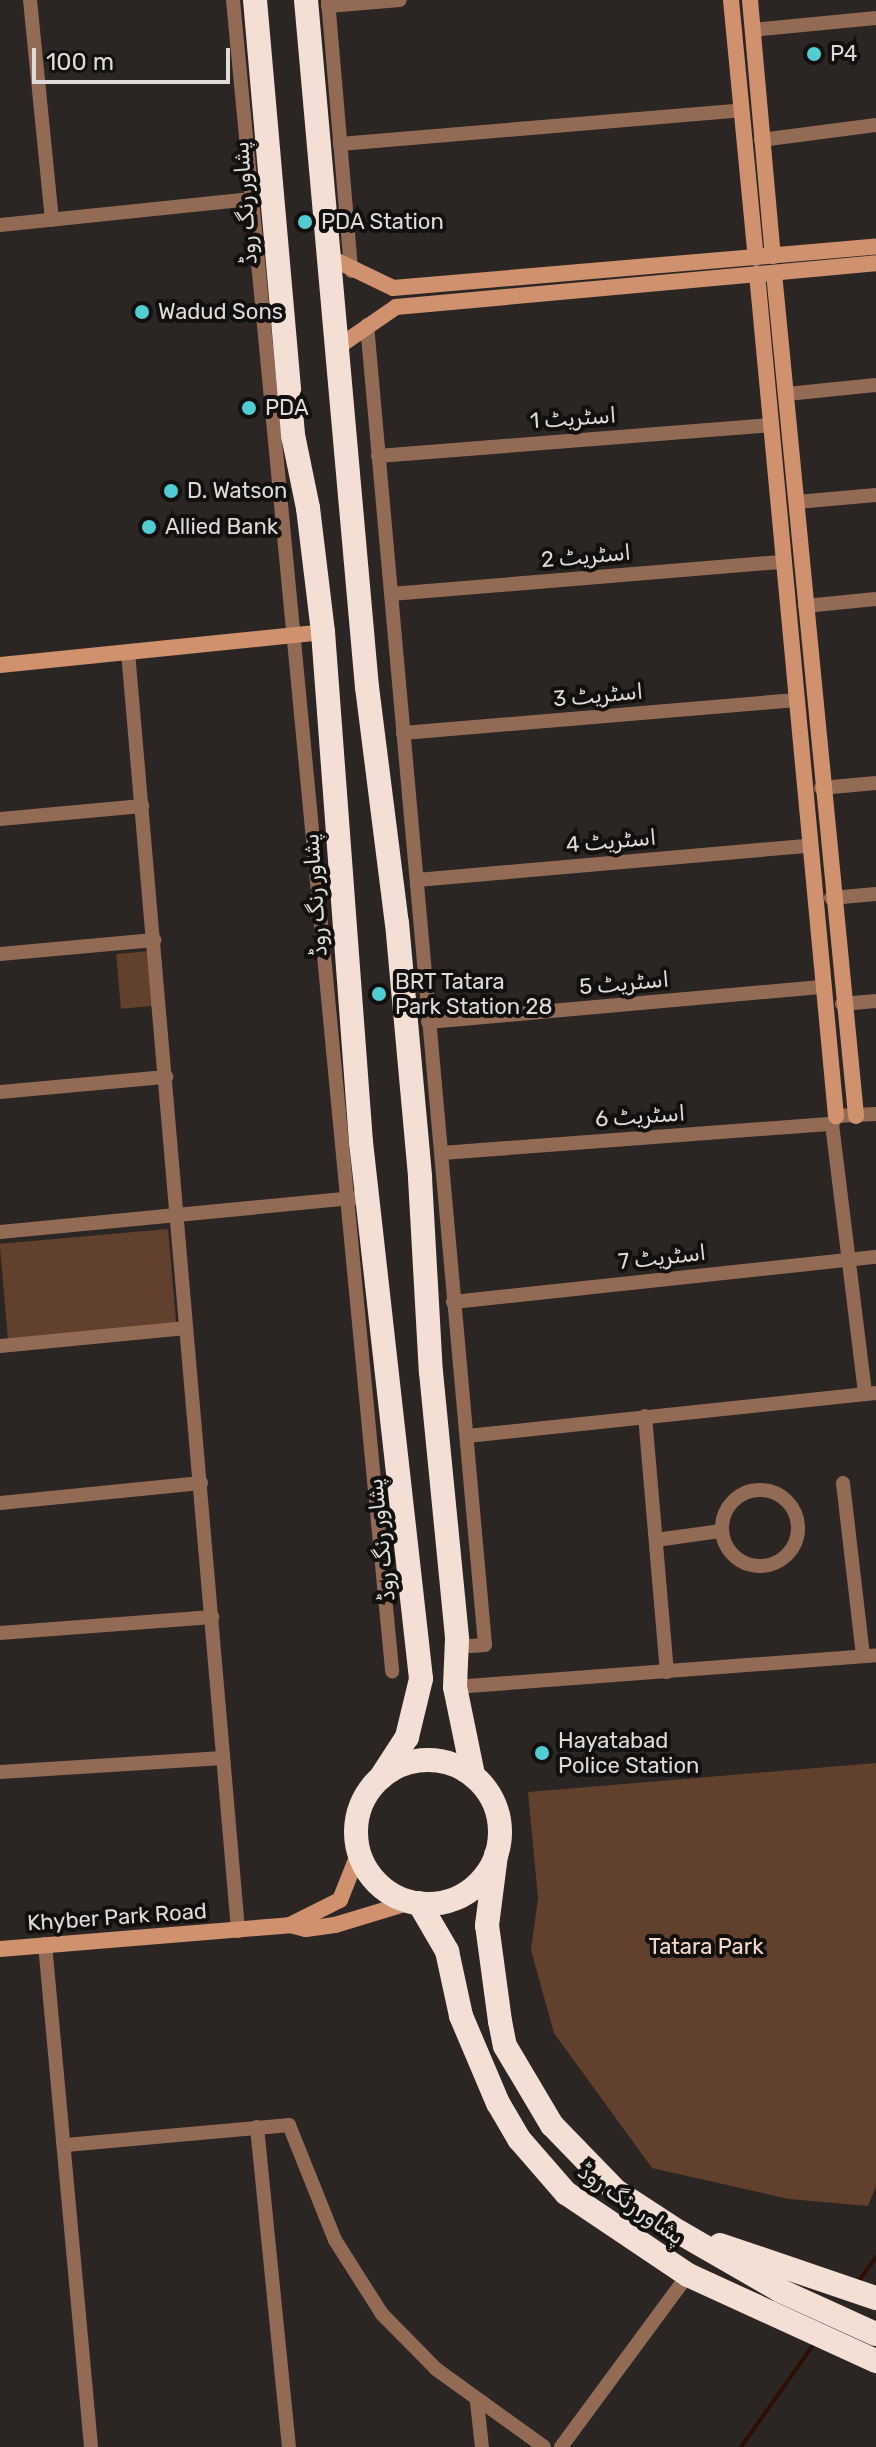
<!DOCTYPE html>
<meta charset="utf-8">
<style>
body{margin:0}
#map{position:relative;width:876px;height:2447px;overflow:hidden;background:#2b2624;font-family:Rubik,"Noto Sans Arabic",sans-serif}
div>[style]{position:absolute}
.green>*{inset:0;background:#61402e;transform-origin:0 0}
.stream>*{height:4px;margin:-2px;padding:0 2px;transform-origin:2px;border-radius:2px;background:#2d0e00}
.street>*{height:14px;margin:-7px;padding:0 7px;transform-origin:7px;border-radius:7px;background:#936b55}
.street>.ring{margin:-7px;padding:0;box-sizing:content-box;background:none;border:14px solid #936b55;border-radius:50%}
.secondary>*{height:16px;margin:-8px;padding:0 8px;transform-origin:8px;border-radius:8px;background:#d0916e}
.highway>*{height:24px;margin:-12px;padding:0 12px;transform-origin:12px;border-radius:12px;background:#f3dfd4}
.highway>.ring{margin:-12px;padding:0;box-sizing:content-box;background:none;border:24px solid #f3dfd4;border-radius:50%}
.dots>*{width:22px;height:22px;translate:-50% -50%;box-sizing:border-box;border:4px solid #12100e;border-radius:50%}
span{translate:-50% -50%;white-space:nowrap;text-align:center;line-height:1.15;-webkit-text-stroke:8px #12100e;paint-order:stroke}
.poi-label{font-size:22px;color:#dedbd9}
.left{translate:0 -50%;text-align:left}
.street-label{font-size:22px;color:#dedbd9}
.park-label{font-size:22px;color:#f8d8c8}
.scale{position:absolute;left:32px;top:48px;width:198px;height:36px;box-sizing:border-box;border:4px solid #dedbd9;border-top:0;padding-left:10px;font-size:24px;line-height:28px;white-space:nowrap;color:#dedbd9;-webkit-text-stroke:6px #12100e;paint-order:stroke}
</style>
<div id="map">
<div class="green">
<div style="left:150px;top:951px;width:55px;height:34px;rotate:85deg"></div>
<div style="left:168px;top:1229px;width:95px;height:169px;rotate:85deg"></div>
<div style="clip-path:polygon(876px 1763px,876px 2186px,868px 2206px,789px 2199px,652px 2168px,554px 2033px,531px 1950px,538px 1898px,528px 1792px)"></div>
</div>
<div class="stream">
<div style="left:858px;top:2282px;width:31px;rotate:-54deg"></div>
<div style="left:741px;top:2447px;width:130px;rotate:-54.7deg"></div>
</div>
<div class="street">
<div style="left:30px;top:0;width:221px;rotate:84.3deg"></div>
<div style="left:233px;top:0;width:1679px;rotate:84.56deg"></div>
<div style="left:328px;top:0;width:272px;rotate:85.1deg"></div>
<div style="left:328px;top:6px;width:72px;rotate:-4.8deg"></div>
<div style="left:752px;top:30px;width:125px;rotate:-5.5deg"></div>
<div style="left:761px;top:140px;width:116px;rotate:-7.4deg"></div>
<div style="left:340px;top:144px;width:402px;rotate:-4.8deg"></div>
<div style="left:0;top:225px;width:263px;rotate:-5.9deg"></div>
<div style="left:367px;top:325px;width:1325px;rotate:84.89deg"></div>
<div style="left:485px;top:1645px;width:28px;rotate:176deg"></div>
<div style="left:787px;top:394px;width:89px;rotate:-5.8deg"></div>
<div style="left:378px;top:456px;width:394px;rotate:-4.5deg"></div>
<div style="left:797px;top:502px;width:79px;rotate:-5.1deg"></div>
<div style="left:391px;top:594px;width:394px;rotate:-4.7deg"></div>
<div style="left:805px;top:606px;width:71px;rotate:-5.6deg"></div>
<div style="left:128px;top:652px;width:1284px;rotate:85.08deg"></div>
<div style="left:403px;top:733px;width:394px;rotate:-4.8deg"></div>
<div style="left:821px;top:788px;width:55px;rotate:-5.2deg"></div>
<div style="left:0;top:819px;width:143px;rotate:-5.2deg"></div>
<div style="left:417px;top:880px;width:393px;rotate:-5deg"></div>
<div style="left:831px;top:898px;width:45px;rotate:-5.1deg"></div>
<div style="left:0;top:954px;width:155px;rotate:-5.2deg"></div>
<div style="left:842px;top:1004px;width:34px;rotate:-5deg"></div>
<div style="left:428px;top:1022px;width:397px;rotate:-5.1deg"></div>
<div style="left:0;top:1092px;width:167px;rotate:-5.2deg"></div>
<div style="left:832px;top:1124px;width:272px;rotate:83deg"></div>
<div style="left:442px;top:1153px;width:391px;rotate:-4.3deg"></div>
<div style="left:832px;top:1124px;width:9px;rotate:-63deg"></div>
<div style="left:836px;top:1116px;width:40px;rotate:-2.9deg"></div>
<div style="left:0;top:1232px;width:356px;rotate:-5.5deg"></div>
<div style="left:453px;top:1302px;width:425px;rotate:-6.1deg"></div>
<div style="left:0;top:1346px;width:187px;rotate:-5.5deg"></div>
<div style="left:645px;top:1416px;width:257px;rotate:85.1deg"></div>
<div style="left:467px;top:1436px;width:411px;rotate:-6deg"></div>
<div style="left:843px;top:1483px;width:174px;rotate:83.4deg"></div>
<div class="ring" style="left:722px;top:1490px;width:62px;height:62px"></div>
<div style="left:0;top:1503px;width:202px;rotate:-5.7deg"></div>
<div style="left:656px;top:1540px;width:66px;rotate:-7.9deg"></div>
<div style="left:0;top:1633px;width:213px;rotate:-4.3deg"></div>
<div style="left:455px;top:1687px;width:422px;rotate:-4.3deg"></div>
<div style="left:0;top:1772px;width:223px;rotate:-3.6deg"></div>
<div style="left:45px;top:1944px;width:505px;rotate:84.77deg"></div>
<div style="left:257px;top:2127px;width:322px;rotate:84.3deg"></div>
<div style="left:66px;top:2145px;width:224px;rotate:-5.1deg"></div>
<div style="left:289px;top:2125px;width:124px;rotate:68.2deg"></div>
<div style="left:335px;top:2240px;width:88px;rotate:57.6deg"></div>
<div style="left:382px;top:2314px;width:77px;rotate:45.5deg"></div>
<div style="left:436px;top:2369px;width:133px;rotate:35.8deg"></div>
<div style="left:477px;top:2402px;width:45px;rotate:83.7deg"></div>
<div style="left:561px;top:2447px;width:214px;rotate:-53.6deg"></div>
</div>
<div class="secondary">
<div style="left:731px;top:0;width:259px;rotate:84.5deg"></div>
<div style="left:750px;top:0;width:257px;rotate:84.9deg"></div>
<div style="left:331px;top:258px;width:69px;rotate:25.8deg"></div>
<div style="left:393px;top:288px;width:485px;rotate:-4.9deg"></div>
<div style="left:774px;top:273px;width:847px;rotate:84.44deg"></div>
<div style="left:757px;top:274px;width:846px;rotate:84.64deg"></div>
<div style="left:338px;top:347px;width:70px;rotate:-34.6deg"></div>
<div style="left:396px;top:307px;width:482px;rotate:-5.2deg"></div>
<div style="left:0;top:665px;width:325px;rotate:-5.8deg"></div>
<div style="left:290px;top:1925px;width:16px;rotate:14deg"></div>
<div style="left:306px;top:1929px;width:29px;rotate:-8deg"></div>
<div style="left:335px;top:1925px;width:79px;rotate:-16.8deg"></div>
<div style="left:0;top:1949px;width:291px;rotate:-4.7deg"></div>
<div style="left:290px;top:1925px;width:56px;rotate:-26.6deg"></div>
<div style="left:340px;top:1900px;width:52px;rotate:-68.4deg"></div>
</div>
<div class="highway">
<div style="left:255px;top:0;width:437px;rotate:85deg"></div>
<div style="left:293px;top:435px;width:75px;rotate:78.4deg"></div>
<div style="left:308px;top:508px;width:125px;rotate:83.1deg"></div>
<div style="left:323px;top:632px;width:511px;rotate:85.74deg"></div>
<div style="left:361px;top:1142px;width:540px;rotate:83.62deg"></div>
<div style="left:421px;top:1679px;width:60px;rotate:103.6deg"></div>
<div style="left:407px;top:1737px;width:48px;rotate:123deg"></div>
<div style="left:306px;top:0;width:690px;rotate:84.93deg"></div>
<div style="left:367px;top:687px;width:238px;rotate:82.8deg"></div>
<div style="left:397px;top:923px;width:256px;rotate:84.8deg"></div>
<div style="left:420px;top:1178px;width:194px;rotate:86.8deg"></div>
<div style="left:431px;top:1372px;width:268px;rotate:84.4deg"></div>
<div style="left:457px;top:1639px;width:48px;rotate:92.4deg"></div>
<div style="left:455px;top:1687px;width:90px;rotate:78.4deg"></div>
<div class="ring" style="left:356px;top:1760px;width:120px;height:120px"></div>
<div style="left:496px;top:1855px;width:71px;rotate:97.3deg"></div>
<div style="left:487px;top:1925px;width:97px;rotate:82.3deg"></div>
<div style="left:500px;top:2021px;width:25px;rotate:79deg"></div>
<div style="left:505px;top:2046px;width:92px;rotate:59.3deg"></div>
<div style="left:552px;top:2125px;width:92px;rotate:45.9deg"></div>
<div style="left:616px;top:2191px;width:75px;rotate:33.1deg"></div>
<div style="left:679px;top:2232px;width:118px;rotate:30deg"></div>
<div style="left:781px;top:2291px;width:104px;rotate:24.4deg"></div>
<div style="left:419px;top:1903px;width:56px;rotate:59.7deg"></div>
<div style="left:447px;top:1951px;width:66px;rotate:77.8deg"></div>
<div style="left:461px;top:2016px;width:95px;rotate:67deg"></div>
<div style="left:498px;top:2103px;width:42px;rotate:59.7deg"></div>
<div style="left:519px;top:2139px;width:72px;rotate:49deg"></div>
<div style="left:566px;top:2193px;width:147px;rotate:33.9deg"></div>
<div style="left:688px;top:2275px;width:207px;rotate:24.6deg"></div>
<div style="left:720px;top:2245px;width:165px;rotate:18.8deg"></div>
</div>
<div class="dots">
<div style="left:814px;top:54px;background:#51ccd2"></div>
<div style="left:305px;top:222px;background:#51ccd2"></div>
<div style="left:142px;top:312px;background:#51ccd2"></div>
<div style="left:249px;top:408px;background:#51ccd2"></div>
<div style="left:171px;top:491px;background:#51ccd2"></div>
<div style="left:149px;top:527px;background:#51ccd2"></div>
<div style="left:379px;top:994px;background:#51ccd2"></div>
<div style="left:542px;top:1753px;background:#51ccd2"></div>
</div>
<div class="poi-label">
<span class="left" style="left:830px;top:54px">P4</span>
<span class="left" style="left:321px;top:222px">PDA Station</span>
<span class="left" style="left:158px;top:312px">Wadud Sons</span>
<span class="left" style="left:265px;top:408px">PDA</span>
<span class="left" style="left:187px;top:491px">D. Watson</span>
<span class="left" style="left:165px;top:527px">Allied Bank</span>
<span class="left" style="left:395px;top:994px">BRT Tatara<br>Park Station 28</span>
<span class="left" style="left:558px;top:1753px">Hayatabad<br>Police Station</span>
</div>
<div class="street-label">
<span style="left:245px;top:203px;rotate:-94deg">پشاور رنگ روڈ</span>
<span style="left:573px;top:418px;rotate:-4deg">اسٹریٹ 1</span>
<span style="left:586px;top:556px;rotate:-5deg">اسٹریٹ 2</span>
<span style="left:598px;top:695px;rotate:-5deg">اسٹریٹ 3</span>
<span style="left:611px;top:841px;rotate:-5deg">اسٹریٹ 4</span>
<span style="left:315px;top:895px;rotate:-94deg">پشاور رنگ روڈ</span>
<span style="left:624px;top:983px;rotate:-5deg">اسٹریٹ 5</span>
<span style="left:640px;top:1116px;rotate:-4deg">اسٹریٹ 6</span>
<span style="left:662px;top:1257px;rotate:-6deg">اسٹریٹ 7</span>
<span style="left:381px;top:1540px;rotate:-96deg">پشاور رنگ روڈ</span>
<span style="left:117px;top:1917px;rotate:-4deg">Khyber Park Road</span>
<span style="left:631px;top:2204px;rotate:35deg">پشاور رنگ روڈ</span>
</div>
<div class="park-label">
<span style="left:706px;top:1947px">Tatara Park</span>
</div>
<div class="scale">100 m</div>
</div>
